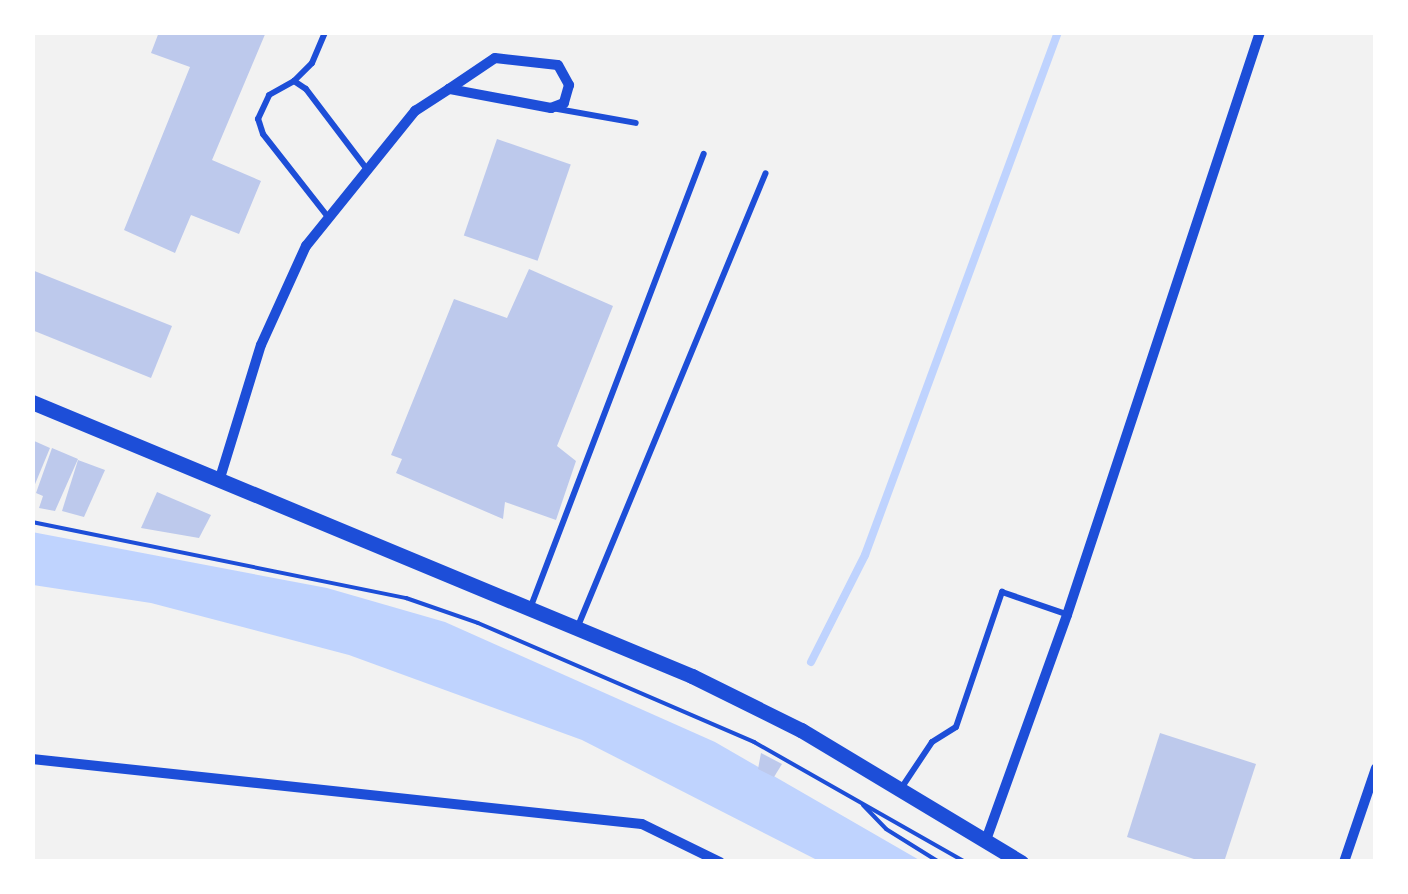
<!DOCTYPE html>
<style>
body{margin:0}
#map{position:relative;width:1408px;height:894px;overflow:hidden;background:#f2f2f2;font-family:"Fira Sans",sans-serif}
div>[style]{position:absolute}
.water>*{inset:0;background:#bfd3fe}
.stream>*{height:8px;margin:-4px;padding:0 4px;transform-origin:4px;border-radius:4px;background:#bfd3fe}
.building>*{inset:0;background:#bdc9ec;transform-origin:0 0}
.path>*{height:4px;margin:-2px;padding:0 2px;transform-origin:2px;border-radius:2px;background:#1d4ed8}
.service>*{height:6px;margin:-3px;padding:0 3px;transform-origin:3px;border-radius:3px;background:#1d4ed8}
.minor>*{height:10px;margin:-5px;padding:0 5px;transform-origin:5px;border-radius:5px;background:#1d4ed8}
.tertiary>*{height:15px;margin:-7.5px;padding:0 7.5px;transform-origin:7.5px;border-radius:7.5px;background:#1d4ed8}
span{translate:-50% -50%;white-space:nowrap;text-align:center;line-height:1.15;-webkit-text-stroke:10px #fff;paint-order:stroke}
.frame{position:absolute;inset:0;border:35px solid #fff;pointer-events:none}
</style>
<div id="map">
<div class="water">
<div style="clip-path:polygon(32px 532px,327px 588px,445px 622px,715px 742px,921px 861px,819px 861px,582px 740px,349px 655px,151px 603px,33px 585px)"></div>
</div>
<div class="stream">
<div style="left:811px;top:662px;width:120px;rotate:-63.2deg"></div>
<div style="left:865px;top:555px;width:557px;rotate:-69.74deg"></div>
</div>
<div class="building">
<div style="clip-path:polygon(159px 32px,266px 32px,212px 160px,261px 181px,239px 234px,191px 215px,175px 253px,124px 230px,190px 67px,151px 53px)"></div>
<div style="left:497px;top:139px;width:78px;height:102px;rotate:19deg"></div>
<div style="clip-path:polygon(529px 269px,613px 306px,557px 446px,576px 461px,556px 520px,505px 502px,503px 519px,396px 473px,402px 459px,391px 455px,454px 299px,507px 318px)"></div>
<div style="clip-path:polygon(32px 270px,172px 326px,151px 378px,32px 330px)"></div>
<div style="clip-path:polygon(32px 440px,50px 448px,33px 489px,32px 489px)"></div>
<div style="clip-path:polygon(52px 448px,78px 459px,55px 511px,39px 508px,43px 496px,36px 493px)"></div>
<div style="clip-path:polygon(78px 460px,105px 470px,84px 517px,62px 511px)"></div>
<div style="clip-path:polygon(157px 492px,211px 515px,199px 538px,141px 528px)"></div>
<div style="clip-path:polygon(1160px 733px,1256px 764px,1224px 862px,1203px 862px,1127px 837px)"></div>
<div style="clip-path:polygon(761px 753px,782px 764px,774px 777px,758px 769px)"></div>
</div>
<div class="path">
<div style="left:32px;top:522px;width:382px;rotate:11.5deg"></div>
<div style="left:406px;top:598px;width:76px;rotate:19.1deg"></div>
<div style="left:478px;top:623px;width:301px;rotate:23.3deg"></div>
<div style="left:754px;top:742px;width:243px;rotate:29.6deg"></div>
<div style="left:863px;top:805px;width:33px;rotate:46deg"></div>
<div style="left:886px;top:829px;width:62px;rotate:31.9deg"></div>
</div>
<div class="service">
<div style="left:294px;top:81px;width:25px;rotate:-45deg"></div>
<div style="left:312px;top:63px;width:34px;rotate:-67deg"></div>
<div style="left:552px;top:108px;width:85px;rotate:10.1deg"></div>
<div style="left:328px;top:217px;width:105px;rotate:-128.1deg"></div>
<div style="left:263px;top:134px;width:16px;rotate:-108deg"></div>
<div style="left:258px;top:119px;width:26px;rotate:-65deg"></div>
<div style="left:269px;top:95px;width:29px;rotate:-29deg"></div>
<div style="left:294px;top:81px;width:14px;rotate:34deg"></div>
<div style="left:306px;top:89px;width:99px;rotate:52.8deg"></div>
<div style="left:531px;top:606px;width:484px;rotate:-69.1deg"></div>
<div style="left:578px;top:626px;width:490px;rotate:-67.5deg"></div>
<div style="left:902px;top:787px;width:54px;rotate:-56.3deg"></div>
<div style="left:932px;top:742px;width:28px;rotate:-32deg"></div>
<div style="left:956px;top:727px;width:143px;rotate:-71.2deg"></div>
<div style="left:1002px;top:592px;width:68px;rotate:19deg"></div>
</div>
<div class="minor">
<div style="left:495px;top:58px;width:63px;rotate:6.3deg"></div>
<div style="left:558px;top:65px;width:23px;rotate:61deg"></div>
<div style="left:569px;top:85px;width:19px;rotate:106deg"></div>
<div style="left:564px;top:103px;width:14px;rotate:159deg"></div>
<div style="left:551px;top:108px;width:104px;rotate:-169.4deg"></div>
<div style="left:449px;top:89px;width:55px;rotate:-34deg"></div>
<div style="left:220px;top:478px;width:139px;rotate:-72.9deg"></div>
<div style="left:261px;top:345px;width:109px;rotate:-65.6deg"></div>
<div style="left:306px;top:246px;width:174px;rotate:-51.1deg"></div>
<div style="left:415px;top:111px;width:40px;rotate:-32.9deg"></div>
<div style="left:32px;top:759px;width:613px;rotate:6.08deg"></div>
<div style="left:642px;top:824px;width:87px;rotate:26deg"></div>
<div style="left:986px;top:840px;width:239px;rotate:-70.2deg"></div>
<div style="left:1067px;top:615px;width:614px;rotate:-71.68deg"></div>
<div style="left:1344px;top:862px;width:99px;rotate:-71.2deg"></div>
</div>
<div class="tertiary">
<div style="left:32px;top:402px;width:715px;rotate:22.55deg"></div>
<div style="left:692px;top:676px;width:122px;rotate:26.4deg"></div>
<div style="left:801px;top:730px;width:257px;rotate:31deg"></div>
</div>
<div class="frame"></div>
</div>
